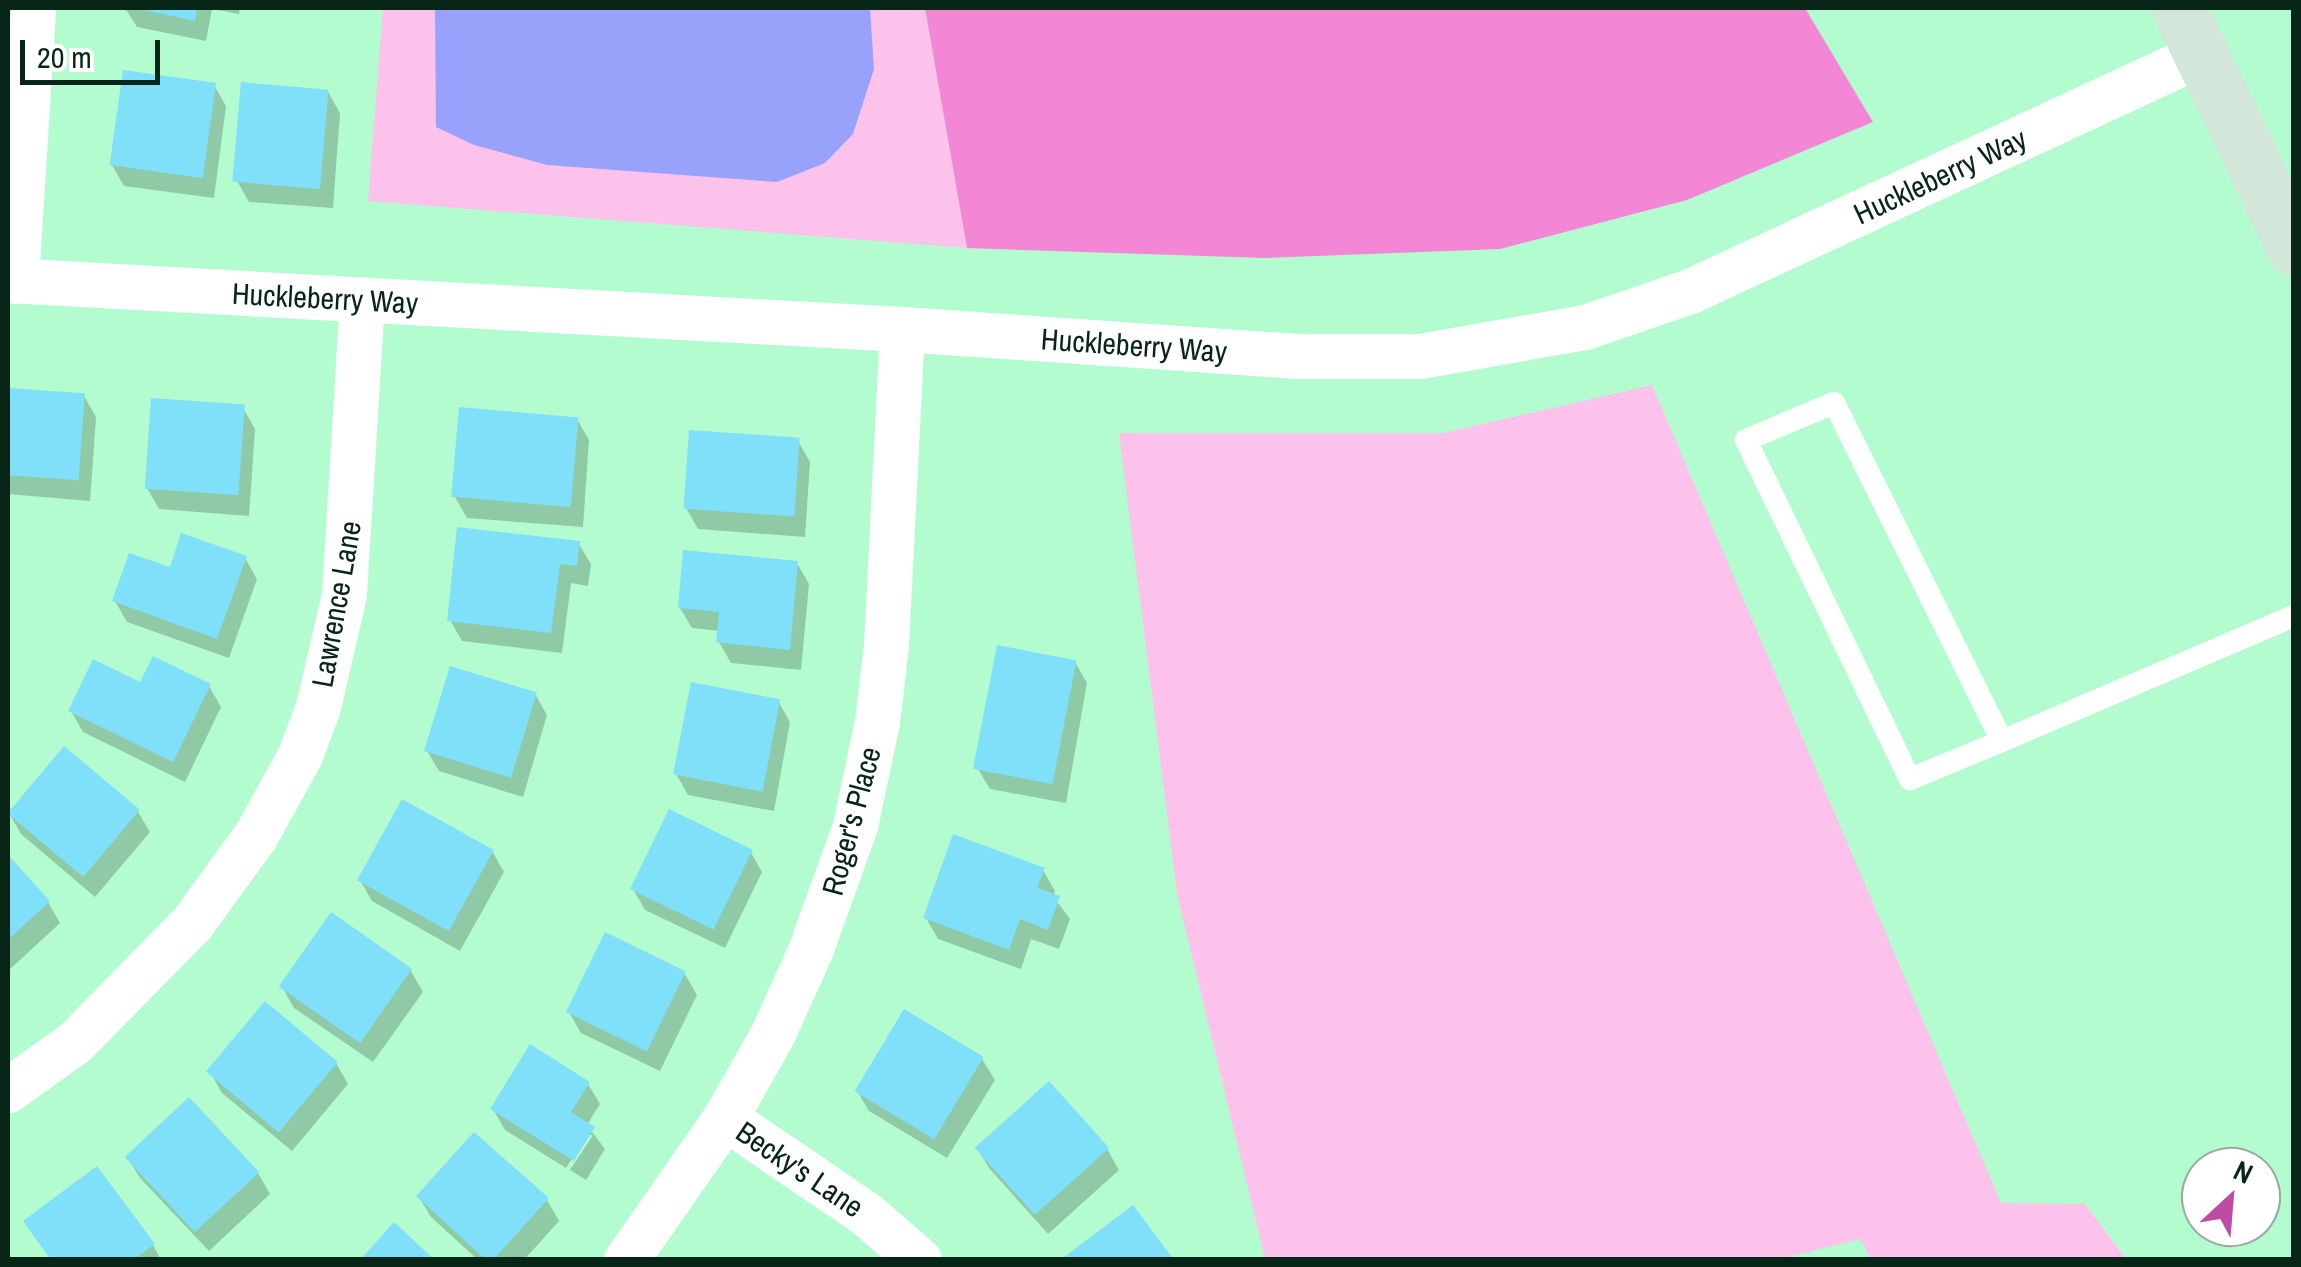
<!DOCTYPE html>
<style>
body{margin:0}
#map{position:relative;width:2301px;height:1267px;overflow:hidden;background:#b3fcd0;font-family:"Archivo Narrow",sans-serif}
div>[style]{position:absolute}
.green>*{inset:0;background:#fdc2eb}
.forest>*{inset:0;background:#f387d6}
.water>*{inset:0;background:#98a2fb}
.shadow>*{inset:0;background:#0003}
.building>*{inset:0;background:#80dff9;transform-origin:0 0}
.service>*{height:22px;margin:-11px;padding:0 11px;transform-origin:11px;border-radius:11px;background:#fff}
.minor>*{height:45px;margin:-22.5px;padding:0 22.5px;transform-origin:22.5px;border-radius:22.5px;background:#fff}
.secondary>*{height:55px;margin:-27.5px;padding:0 27.5px;transform-origin:27.5px;border-radius:27.5px;background:#d2e6da}
span{translate:-50% -50%;white-space:nowrap;text-align:center;line-height:1.15;-webkit-text-stroke:10px #fff;paint-order:stroke}
.street-label{font-size:30px;color:#082617}
.frame{position:absolute;inset:0;border:10px solid #082617;pointer-events:none}
.north{position:absolute;left:2181px;top:1147px;width:100px;height:100px;box-sizing:border-box;background:#fff;border:2px solid #9ca8a2;border-radius:50%;rotate:26deg;font-size:28px;font-weight:700;line-height:40px;text-align:center;color:#082617}
.north::after{content:'';display:block;margin:auto;width:35px;height:45px;background:#c04ba4;clip-path:polygon(50% 0,100% 100%,50% 72%,0 100%)}
.scale{position:absolute;left:20px;top:40px;width:140px;height:45px;box-sizing:border-box;border:5px solid #082617;border-top:0;padding-left:12px;font-size:30px;line-height:35px;white-space:nowrap;color:#082617;-webkit-text-stroke:8px #fff;paint-order:stroke}
</style>
<div id="map">
<div class="green">
<div style="clip-path:polygon(383px 8px,925px 8px,967px 248px,368px 201px)"></div>
<div style="clip-path:polygon(1652px 385px,2001px 1203px,2085px 1204px,2126px 1259px,1870px 1259px,1861px 1239px,1776px 1260px,1265px 1259px,1177px 894px,1119px 433px,1443px 433px)"></div>
</div>
<div class="forest">
<div style="clip-path:polygon(925px 8px,1805px 8px,1873px 122px,1687px 200px,1500px 249px,1264px 258px,967px 248px)"></div>
</div>
<div class="water">
<div style="clip-path:polygon(435px 8px,870px 8px,874px 69px,853px 134px,825px 163px,777px 182px,547px 165px,474px 145px,436px 127px)"></div>
</div>
<div class="shadow">
<div style="clip-path:polygon(125px 8px,240px 8px,239px 14px,212px 9px,206px 41px,137px 27px)"></div>
<div style="clip-path:polygon(214px 85px,226px 106px,214px 198px,124px 186px,112px 165px)"></div>
<div style="clip-path:polygon(328px 92px,340px 113px,333px 208px,249px 202px,237px 181px)"></div>
<div style="clip-path:polygon(8px 391px,84px 396px,96px 417px,90px 501px,8px 494px)"></div>
<div style="clip-path:polygon(243px 408px,255px 429px,249px 516px,159px 509px,147px 488px)"></div>
<div style="clip-path:polygon(577px 419px,589px 440px,583px 527px,467px 518px,455px 497px)"></div>
<div style="clip-path:polygon(798px 441px,810px 462px,805px 537px,698px 529px,686px 508px)"></div>
<div style="clip-path:polygon(579px 544px,591px 564px,588px 586px,571px 583px,562px 653px,462px 641px,450px 620px)"></div>
<div style="clip-path:polygon(245px 558px,257px 579px,229px 658px,127px 622px,115px 601px,171px 571px)"></div>
<div style="clip-path:polygon(797px 563px,809px 584px,801px 670px,731px 663px,719px 642px,720px 631px,692px 628px,680px 608px)"></div>
<div style="clip-path:polygon(1075px 662px,1087px 683px,1066px 803px,990px 789px,978px 769px)"></div>
<div style="clip-path:polygon(141px 685px,209px 686px,221px 707px,185px 782px,83px 732px,71px 711px)"></div>
<div style="clip-path:polygon(535px 694px,547px 715px,523px 797px,439px 771px,427px 751px)"></div>
<div style="clip-path:polygon(778px 701px,790px 722px,774px 811px,688px 795px,676px 774px)"></div>
<div style="clip-path:polygon(138px 812px,150px 832px,95px 897px,21px 834px,9px 813px)"></div>
<div style="clip-path:polygon(492px 851px,504px 872px,460px 951px,372px 901px,360px 880px)"></div>
<div style="clip-path:polygon(750px 851px,762px 872px,725px 948px,645px 910px,633px 889px)"></div>
<div style="clip-path:polygon(8px 858px,48px 902px,60px 923px,8px 971px)"></div>
<div style="clip-path:polygon(1043px 870px,1055px 891px,1053px 896px,1070px 919px,1059px 949px,1031px 939px,1021px 969px,938px 939px,926px 918px)"></div>
<div style="clip-path:polygon(411px 971px,423px 992px,373px 1062px,294px 1008px,282px 987px)"></div>
<div style="clip-path:polygon(685px 974px,697px 995px,660px 1071px,581px 1033px,569px 1012px)"></div>
<div style="clip-path:polygon(982px 1059px,995px 1080px,947px 1158px,869px 1111px,857px 1091px)"></div>
<div style="clip-path:polygon(336px 1063px,348px 1084px,292px 1151px,222px 1093px,210px 1072px)"></div>
<div style="clip-path:polygon(588px 1084px,600px 1104px,587px 1125px,605px 1149px,586px 1180px,570px 1170px,593px 1135px,587px 1135px,566px 1168px,505px 1130px,493px 1109px)"></div>
<div style="clip-path:polygon(977px 1148px,1107px 1149px,1119px 1170px,1048px 1234px,989px 1168px)"></div>
<div style="clip-path:polygon(128px 1158px,258px 1173px,270px 1194px,209px 1251px,140px 1178px)"></div>
<div style="clip-path:polygon(419px 1197px,547px 1200px,559px 1221px,524px 1260px,478px 1260px,431px 1217px)"></div>
<div style="clip-path:polygon(153px 1245px,161px 1260px,51px 1260px)"></div>
</div>
<div class="building">
<div style="clip-path:polygon(134px 8px,197px 8px,195px 21px)"></div>
<div style="left:123px;top:70px;width:94px;height:96px;rotate:8deg"></div>
<div style="left:241px;top:82px;width:88px;height:100px;rotate:5deg"></div>
<div style="left:8px;top:388px;width:77px;height:87px;rotate:4deg"></div>
<div style="left:151px;top:398px;width:94px;height:91px;rotate:4deg"></div>
<div style="left:459px;top:407px;width:120px;height:90px;rotate:5deg"></div>
<div style="left:689px;top:430px;width:111px;height:79px;rotate:4deg"></div>
<div style="clip-path:polygon(457px 527px,580px 541px,577px 566px,560px 564px,551px 633px,447px 621px)"></div>
<div style="clip-path:polygon(181px 533px,247px 556px,217px 639px,112px 601px,129px 553px,170px 567px)"></div>
<div style="clip-path:polygon(683px 550px,798px 561px,790px 650px,716px 642px,719px 612px,678px 608px)"></div>
<div style="left:997px;top:645px;width:81px;height:126px;rotate:11deg"></div>
<div style="clip-path:polygon(153px 656px,211px 684px,173px 762px,68px 711px,93px 659px,140px 682px)"></div>
<div style="left:450px;top:666px;width:91px;height:89px;rotate:17deg"></div>
<div style="left:691px;top:682px;width:91px;height:94px;rotate:11deg"></div>
<div style="left:64px;top:746px;width:99px;height:88px;rotate:40deg"></div>
<div style="left:402px;top:799px;width:105px;height:93px;rotate:29deg"></div>
<div style="left:669px;top:809px;width:93px;height:89px;rotate:26deg"></div>
<div style="clip-path:polygon(953px 834px,1045px 868px,1037px 888px,1060px 896px,1048px 930px,1020px 919px,1009px 950px,923px 918px)"></div>
<div style="clip-path:polygon(8px 855px,50px 901px,8px 940px)"></div>
<div style="left:331px;top:912px;width:99px;height:91px;rotate:35deg"></div>
<div style="left:605px;top:932px;width:90px;height:89px;rotate:26deg"></div>
<div style="left:265px;top:1001px;width:95px;height:92px;rotate:40deg"></div>
<div style="left:904px;top:1009px;width:93px;height:96px;rotate:31deg"></div>
<div style="clip-path:polygon(530px 1044px,590px 1082px,571px 1112px,595px 1127px,574px 1161px,490px 1109px)"></div>
<div style="left:1049px;top:1081px;width:90px;height:100px;rotate:48deg"></div>
<div style="left:189px;top:1097px;width:103px;height:88px;rotate:47deg"></div>
<div style="clip-path:polygon(474px 1132px,549px 1198px,493px 1260px,486px 1260px,416px 1196px)"></div>
<div style="clip-path:polygon(97px 1166px,155px 1244px,133px 1260px,51px 1260px,23px 1221px)"></div>
<div style="clip-path:polygon(1133px 1205px,1174px 1260px,1060px 1260px)"></div>
<div style="clip-path:polygon(394px 1222px,435px 1260px,360px 1260px)"></div>
</div>
<div class="service">
<div style="left:2002px;top:741px;width:377px;rotate:-116.4deg"></div>
<div style="left:1834px;top:403px;width:95px;rotate:157.2deg"></div>
<div style="left:1746px;top:440px;width:377px;rotate:64.2deg"></div>
<div style="left:1910px;top:779px;width:100px;rotate:-22.4deg"></div>
<div style="left:2002px;top:741px;width:318px;rotate:-23.2deg"></div>
</div>
<div class="minor">
<div style="left:8px;top:280px;width:895px;rotate:3.14deg"></div>
<div style="left:902px;top:329px;width:396px;rotate:3.9deg"></div>
<div style="left:1297px;top:356px;width:123px"></div>
<div style="left:1420px;top:356px;width:168px;rotate:-10deg"></div>
<div style="left:1585px;top:327px;width:111px;rotate:-18.9deg"></div>
<div style="left:1690px;top:291px;width:563px;rotate:-24.88deg"></div>
<div style="left:16px;top:281px;width:274px;rotate:-86.4deg"></div>
<div style="left:8px;top:1090px;width:82px;rotate:-35.6deg"></div>
<div style="left:75px;top:1042px;width:167px;rotate:-45.5deg"></div>
<div style="left:192px;top:923px;width:109px;rotate:-54deg"></div>
<div style="left:256px;top:835px;width:91px;rotate:-61.2deg"></div>
<div style="left:300px;top:755px;width:51px;rotate:-69.4deg"></div>
<div style="left:318px;top:707px;width:116px;rotate:-77deg"></div>
<div style="left:344px;top:594px;width:295px;rotate:-86.5deg"></div>
<div style="left:725px;top:1118px;width:169px;rotate:34.2deg"></div>
<div style="left:865px;top:1213px;width:72px;rotate:41deg"></div>
<div style="left:626px;top:1260px;width:173px;rotate:-55.1deg"></div>
<div style="left:725px;top:1118px;width:98px;rotate:-60.5deg"></div>
<div style="left:773px;top:1033px;width:90px;rotate:-65.7deg"></div>
<div style="left:810px;top:951px;width:133px;rotate:-70.2deg"></div>
<div style="left:855px;top:826px;width:106px;rotate:-78.1deg"></div>
<div style="left:877px;top:722px;width:78px;rotate:-83.3deg"></div>
<div style="left:886px;top:645px;width:316px;rotate:-87.1deg"></div>
</div>
<div class="secondary">
<div style="left:2179px;top:8px;width:266px;rotate:64.4deg"></div>
</div>
<div class="street-label">
<span style="left:1940px;top:176px;rotate:-25deg">Huckleberry Way</span>
<span style="left:325px;top:298px;rotate:3deg">Huckleberry Way</span>
<span style="left:1134px;top:345px;rotate:4deg">Huckleberry Way</span>
<span style="left:336px;top:604px;rotate:-80deg">Lawrence Lane</span>
<span style="left:851px;top:821px;rotate:-75deg">Roger's Place</span>
<span style="left:800px;top:1169px;rotate:34deg">Becky's Lane</span>
</div>
<div class="frame"></div>
<div class="north">N</div>
<div class="scale">20 m</div>
</div>
